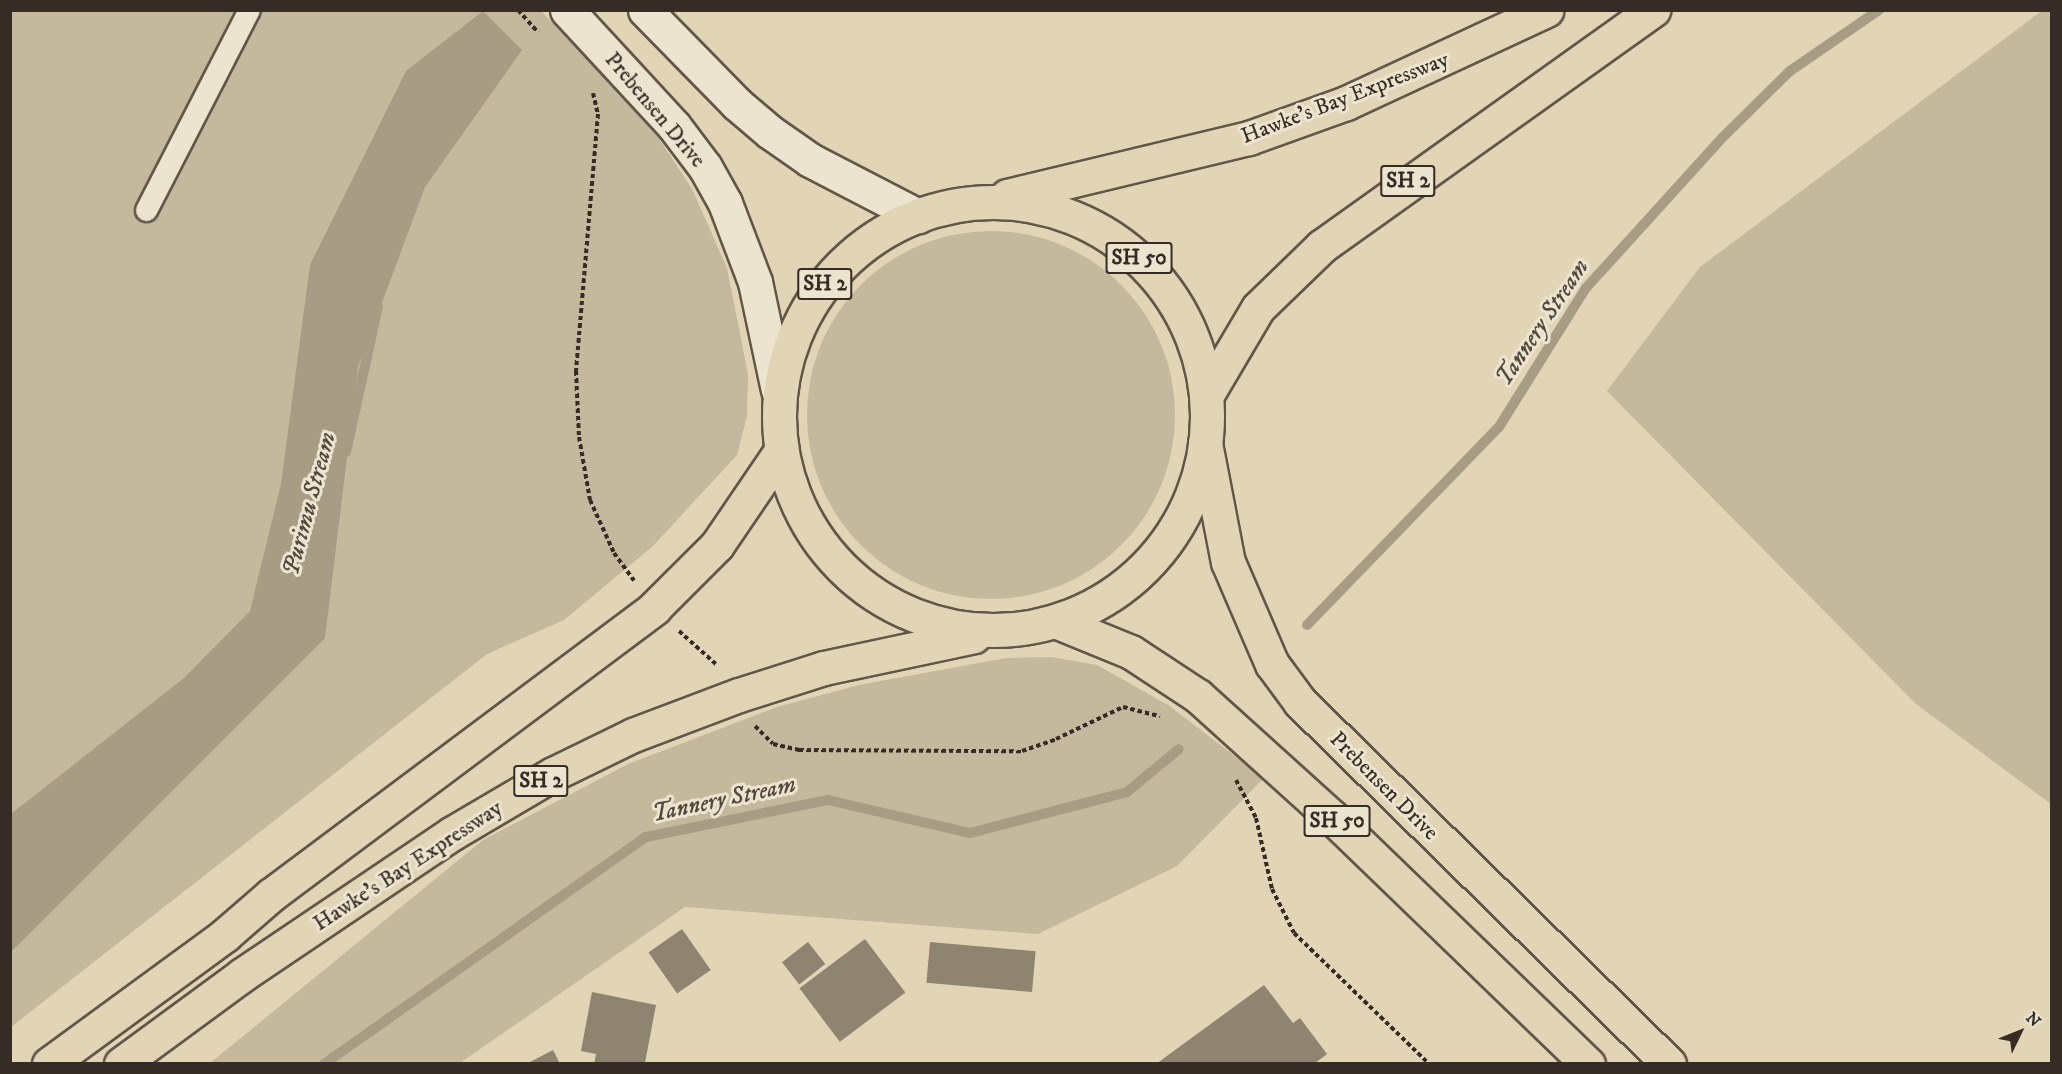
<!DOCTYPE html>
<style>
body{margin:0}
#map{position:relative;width:2062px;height:1074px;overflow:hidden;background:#e1d5b5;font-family:"IM FELL DW Pica",serif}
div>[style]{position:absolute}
.green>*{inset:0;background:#c4b89d}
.round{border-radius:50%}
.water>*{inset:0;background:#a79c84}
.stream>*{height:10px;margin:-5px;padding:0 5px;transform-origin:5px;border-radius:5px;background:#a79c84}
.building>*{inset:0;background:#8f8470;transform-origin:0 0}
.path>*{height:4px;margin-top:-2px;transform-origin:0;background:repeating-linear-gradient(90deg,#372c25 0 4.5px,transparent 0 7.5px)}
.roads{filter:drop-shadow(2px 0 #625649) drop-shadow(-2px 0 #625649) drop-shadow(0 2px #625649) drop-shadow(0 -2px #625649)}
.service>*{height:21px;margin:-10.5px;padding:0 10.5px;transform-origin:10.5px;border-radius:10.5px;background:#ece4cf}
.secondary>*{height:33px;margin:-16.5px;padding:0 16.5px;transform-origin:16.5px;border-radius:16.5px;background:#ece4cf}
.primary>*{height:33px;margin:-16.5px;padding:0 16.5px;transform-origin:16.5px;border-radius:16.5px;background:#e1d5b5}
.trunk>*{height:33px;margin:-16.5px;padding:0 16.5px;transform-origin:16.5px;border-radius:16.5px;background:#e1d5b5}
.trunk>.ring{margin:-16.5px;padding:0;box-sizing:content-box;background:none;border:33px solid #e1d5b5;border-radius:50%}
span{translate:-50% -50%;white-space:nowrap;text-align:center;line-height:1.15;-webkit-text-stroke:6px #ece4cf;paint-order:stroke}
.shield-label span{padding:2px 4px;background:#ece4cf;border:2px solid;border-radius:4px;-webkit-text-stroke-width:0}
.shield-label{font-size:21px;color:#372c25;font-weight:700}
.street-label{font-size:22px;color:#372c25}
.water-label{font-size:24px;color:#53483d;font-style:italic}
.frame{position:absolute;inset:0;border:12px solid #372c25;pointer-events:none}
.north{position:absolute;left:1990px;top:1002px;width:60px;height:60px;-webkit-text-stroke:4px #ece4cf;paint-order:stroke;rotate:47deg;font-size:16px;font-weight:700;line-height:24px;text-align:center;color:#372c25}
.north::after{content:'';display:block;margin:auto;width:21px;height:27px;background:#372c25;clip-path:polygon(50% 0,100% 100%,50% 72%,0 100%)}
</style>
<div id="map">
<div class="green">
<div style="clip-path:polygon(2043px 10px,2052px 11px,2051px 804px,1916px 704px,1607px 391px,1700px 267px)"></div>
<div style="clip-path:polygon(11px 11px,541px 11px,649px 123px,692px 189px,727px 268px,748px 374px,747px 416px,737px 455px,653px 546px,564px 620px,487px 654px,11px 1027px)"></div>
<div class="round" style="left:807px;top:231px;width:368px;height:368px"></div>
<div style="clip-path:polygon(1052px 657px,1097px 665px,1168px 705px,1264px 778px,1177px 866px,1038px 934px,685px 907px,460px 1063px,209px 1064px,483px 840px,628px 764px,777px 707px,859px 685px,1006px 658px)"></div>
</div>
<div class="water">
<div style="clip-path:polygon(483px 11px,522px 50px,425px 187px,358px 367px,325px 638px,11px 952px,11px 814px,184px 678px,250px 611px,281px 484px,310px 265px,406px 71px)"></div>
</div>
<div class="stream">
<div style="left:346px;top:452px;width:149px;rotate:-77.6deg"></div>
<div style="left:1307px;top:625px;width:276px;rotate:-45.9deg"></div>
<div style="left:1499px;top:427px;width:164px;rotate:-58deg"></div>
<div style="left:1586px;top:288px;width:202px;rotate:-47.8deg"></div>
<div style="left:1722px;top:138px;width:95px;rotate:-44.6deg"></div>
<div style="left:1790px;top:71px;width:108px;rotate:-34.4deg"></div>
<div style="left:324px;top:1064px;width:394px;rotate:-35.2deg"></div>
<div style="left:646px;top:837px;width:186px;rotate:-11.5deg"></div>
<div style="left:828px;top:800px;width:146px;rotate:13.1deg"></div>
<div style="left:970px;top:833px;width:162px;rotate:-14.6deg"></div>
<div style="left:1127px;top:792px;width:67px;rotate:-39.6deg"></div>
</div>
<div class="building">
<div style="left:682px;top:929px;width:50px;height:41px;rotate:55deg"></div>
<div style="left:865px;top:939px;width:67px;height:82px;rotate:53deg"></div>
<div style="left:808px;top:942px;width:28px;height:33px;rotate:52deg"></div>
<div style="left:930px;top:942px;width:106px;height:41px;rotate:5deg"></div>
<div style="clip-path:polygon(1264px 985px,1293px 1023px,1300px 1018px,1327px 1054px,1314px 1064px,1156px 1064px)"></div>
<div style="clip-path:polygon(592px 992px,656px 1005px,645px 1063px,594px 1064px,596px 1054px,581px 1051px)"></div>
<div style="clip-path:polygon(553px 1050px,560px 1064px,531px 1064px,530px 1062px)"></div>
</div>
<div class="path">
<div style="left:518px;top:10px;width:30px;rotate:48deg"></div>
<div style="left:593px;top:93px;width:22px;rotate:77deg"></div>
<div style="left:598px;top:114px;width:258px;rotate:94.9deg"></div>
<div style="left:576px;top:371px;width:66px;rotate:87.4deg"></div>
<div style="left:579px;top:437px;width:64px;rotate:80.1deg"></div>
<div style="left:590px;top:500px;width:58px;rotate:65.6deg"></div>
<div style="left:614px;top:553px;width:34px;rotate:54deg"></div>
<div style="left:679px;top:631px;width:52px;rotate:41.9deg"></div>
<div style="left:755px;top:726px;width:25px;rotate:45deg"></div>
<div style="left:773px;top:744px;width:27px;rotate:13deg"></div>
<div style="left:799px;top:750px;width:223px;rotate:0.3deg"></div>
<div style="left:1022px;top:751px;width:36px;rotate:-19deg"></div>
<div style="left:1056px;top:739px;width:74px;rotate:-25.5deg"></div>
<div style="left:1123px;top:707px;width:38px;rotate:14deg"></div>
<div style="left:1236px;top:780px;width:43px;rotate:62.2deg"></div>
<div style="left:1256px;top:818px;width:73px;rotate:77.3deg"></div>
<div style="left:1272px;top:889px;width:49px;rotate:63.4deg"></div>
<div style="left:1294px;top:933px;width:188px;rotate:44.1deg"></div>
</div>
<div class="roads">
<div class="service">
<div style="left:146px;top:210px;width:225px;rotate:-62.8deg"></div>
</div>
<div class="secondary">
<div style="left:567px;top:10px;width:158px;rotate:47.3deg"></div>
<div style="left:674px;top:126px;width:51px;rotate:52.9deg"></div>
<div style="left:705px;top:167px;width:41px;rotate:60.9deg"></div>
<div style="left:725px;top:203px;width:85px;rotate:69.2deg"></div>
<div style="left:755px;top:282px;width:110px;rotate:78deg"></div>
<div style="left:645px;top:10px;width:132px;rotate:45.6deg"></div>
<div style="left:737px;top:104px;width:43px;rotate:40.3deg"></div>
<div style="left:770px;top:132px;width:49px;rotate:35deg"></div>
<div style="left:810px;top:160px;width:122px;rotate:27.4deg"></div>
</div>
<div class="primary">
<div style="left:1205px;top:443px;width:121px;rotate:79.1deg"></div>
<div style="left:1228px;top:562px;width:111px;rotate:66.7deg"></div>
<div style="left:1272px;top:664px;width:47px;rotate:53.6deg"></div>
<div style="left:1300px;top:702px;width:517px;rotate:44.45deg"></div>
<div style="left:1055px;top:621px;width:82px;rotate:22.2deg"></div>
<div style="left:1131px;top:652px;width:80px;rotate:33.3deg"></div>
<div style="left:1198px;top:696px;width:181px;rotate:42.1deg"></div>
<div style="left:1332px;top:817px;width:356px;rotate:44deg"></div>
</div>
<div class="trunk">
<div style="left:1007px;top:196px;width:249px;rotate:-13.5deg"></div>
<div style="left:1249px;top:138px;width:103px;rotate:-19.8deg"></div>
<div style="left:1346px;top:103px;width:221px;rotate:-24.9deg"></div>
<div class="ring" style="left:779px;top:202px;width:395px;height:395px"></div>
<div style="left:1206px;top:396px;width:102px;rotate:-59.4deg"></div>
<div style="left:1258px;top:308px;width:89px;rotate:-44.1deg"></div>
<div style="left:1322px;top:246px;width:407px;rotate:-35.5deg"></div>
<div style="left:49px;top:1064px;width:218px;rotate:-36.2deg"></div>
<div style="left:225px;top:935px;width:61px;rotate:-41deg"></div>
<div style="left:271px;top:895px;width:479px;rotate:-36.8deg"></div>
<div style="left:654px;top:608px;width:89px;rotate:-45deg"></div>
<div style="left:717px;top:545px;width:114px;rotate:-55.8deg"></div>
<div style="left:121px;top:1064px;width:150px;rotate:-36.3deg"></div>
<div style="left:242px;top:975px;width:252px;rotate:-34deg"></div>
<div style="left:451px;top:834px;width:118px;rotate:-30.5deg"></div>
<div style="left:553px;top:774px;width:89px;rotate:-26deg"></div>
<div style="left:633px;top:735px;width:113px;rotate:-20.7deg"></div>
<div style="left:739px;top:695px;width:89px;rotate:-17.6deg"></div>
<div style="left:824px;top:668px;width:153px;rotate:-12deg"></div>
</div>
</div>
<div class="shield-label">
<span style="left:1408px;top:181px">SH 2</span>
<span style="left:1139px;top:258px">SH 50</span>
<span style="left:825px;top:284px">SH 2</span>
<span style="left:541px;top:781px">SH 2</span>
<span style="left:1337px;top:821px">SH 50</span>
</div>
<div class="street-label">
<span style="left:1345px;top:98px;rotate:-21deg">Hawke's Bay Expressway</span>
<span style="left:655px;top:110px;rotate:50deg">Prebensen Drive</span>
<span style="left:1384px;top:786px;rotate:45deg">Prebensen Drive</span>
<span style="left:408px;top:866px;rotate:-33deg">Hawke's Bay Expressway</span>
</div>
<div class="water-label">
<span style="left:1543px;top:323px;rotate:-56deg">Tannery Stream</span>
<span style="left:310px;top:504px;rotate:-75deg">Purimu Stream</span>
<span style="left:724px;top:800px;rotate:-12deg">Tannery Stream</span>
</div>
<div class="frame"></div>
<div class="north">N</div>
</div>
